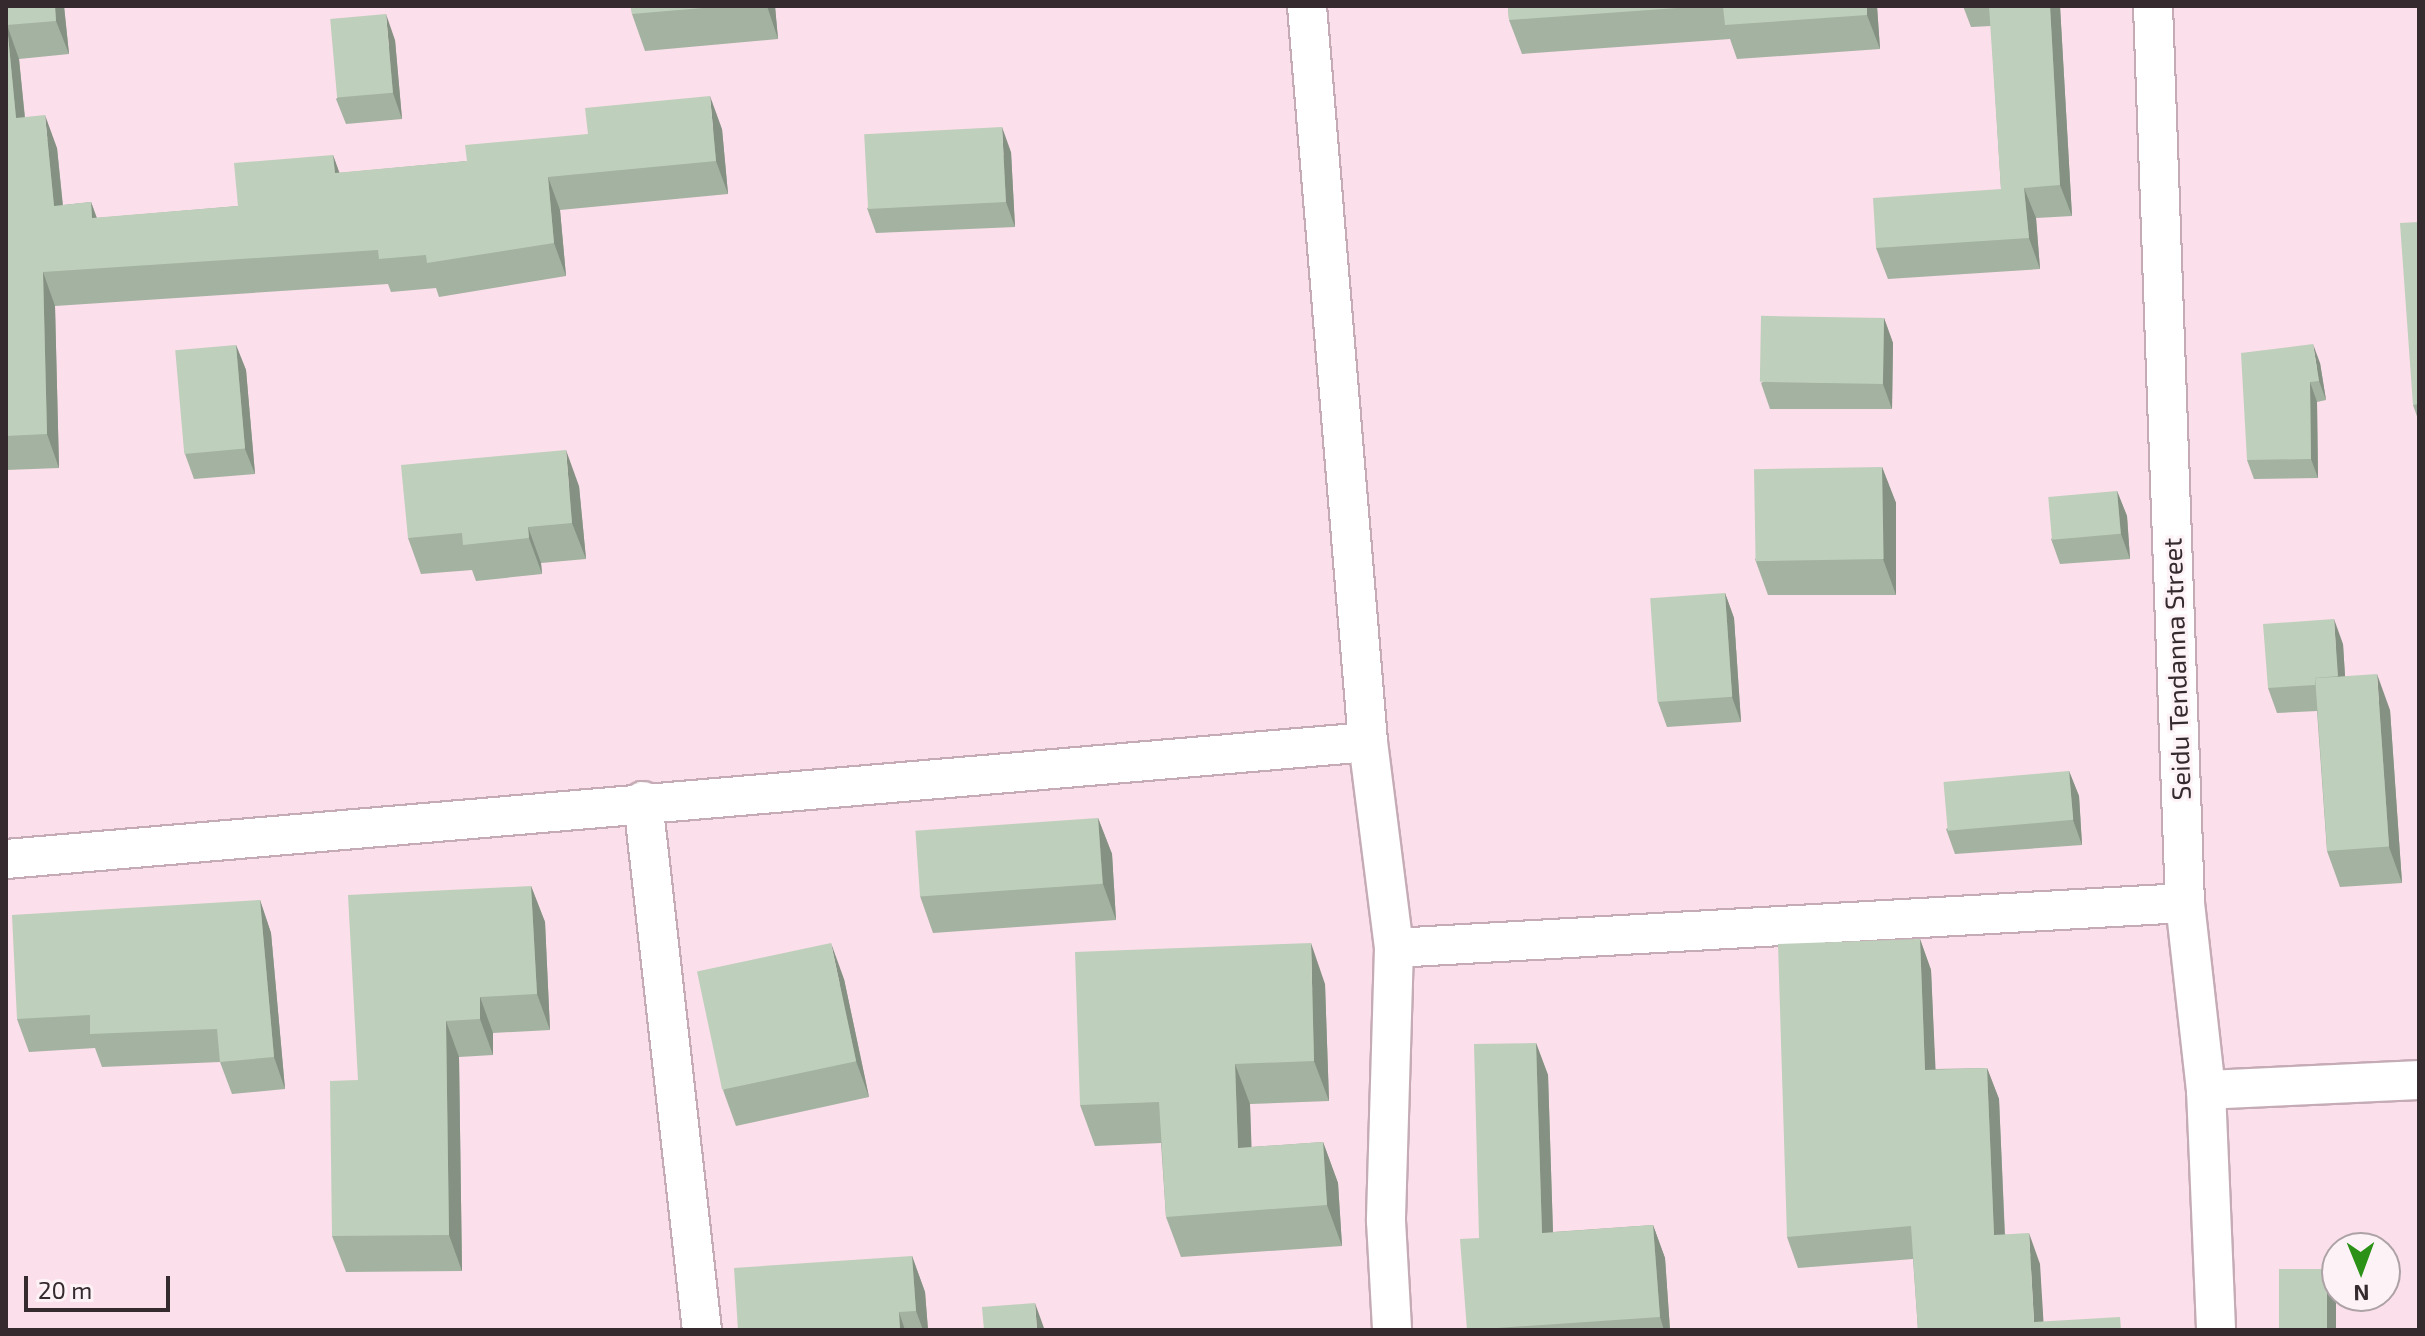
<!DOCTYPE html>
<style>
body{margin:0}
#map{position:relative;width:2425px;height:1336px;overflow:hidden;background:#fbdfea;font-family:"Exo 2",sans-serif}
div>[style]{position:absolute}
.roads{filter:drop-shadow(2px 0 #c5abb5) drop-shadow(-2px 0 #c5abb5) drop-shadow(0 2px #c5abb5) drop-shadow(0 -2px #c5abb5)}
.street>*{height:38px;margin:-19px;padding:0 19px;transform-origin:19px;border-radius:19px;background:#fff}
.wall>*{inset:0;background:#a3b2a1}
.shaded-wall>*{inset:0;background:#859183}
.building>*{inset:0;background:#becfbb;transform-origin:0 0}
span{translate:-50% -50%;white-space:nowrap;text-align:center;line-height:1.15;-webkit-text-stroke:6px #fdf2f6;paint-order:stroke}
.street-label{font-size:26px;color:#352a2e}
.frame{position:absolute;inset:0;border:8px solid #352a2e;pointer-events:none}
.north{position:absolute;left:2321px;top:1232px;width:80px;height:80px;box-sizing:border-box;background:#fdf2f6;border:2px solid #ada2a6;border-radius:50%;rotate:179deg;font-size:22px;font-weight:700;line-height:32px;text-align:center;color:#352a2e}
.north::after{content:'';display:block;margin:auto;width:28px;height:36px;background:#2b9217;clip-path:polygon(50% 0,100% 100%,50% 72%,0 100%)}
.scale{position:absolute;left:24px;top:1276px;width:146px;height:36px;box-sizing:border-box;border:4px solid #352a2e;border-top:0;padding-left:10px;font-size:24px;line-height:28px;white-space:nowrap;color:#352a2e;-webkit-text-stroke:6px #fdf2f6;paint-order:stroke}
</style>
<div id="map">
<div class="roads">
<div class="street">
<div style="left:1307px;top:6px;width:739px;rotate:85.26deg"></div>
<div style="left:1368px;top:742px;width:208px;rotate:82.8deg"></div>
<div style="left:1394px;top:948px;width:273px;rotate:91.7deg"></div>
<div style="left:1386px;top:1221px;width:109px;rotate:86.8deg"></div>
<div style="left:2153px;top:6px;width:898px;rotate:87.96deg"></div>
<div style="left:2185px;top:903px;width:188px;rotate:83.6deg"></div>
<div style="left:2206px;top:1090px;width:240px;rotate:87.6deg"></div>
<div style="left:643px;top:801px;width:532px;rotate:83.64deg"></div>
<div style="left:6px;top:859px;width:1367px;rotate:-4.91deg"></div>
<div style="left:1394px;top:948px;width:792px;rotate:-3.26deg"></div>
<div style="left:2206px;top:1090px;width:213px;rotate:-2.7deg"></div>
</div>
</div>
<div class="wall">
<div style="clip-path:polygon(6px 6px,64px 6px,69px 54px,19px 59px,25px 117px,57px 148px,63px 205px,91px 202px,97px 218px,238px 206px,333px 155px,339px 173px,467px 161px,722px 129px,728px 194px,560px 210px,566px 276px,439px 297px,436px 288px,391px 292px,388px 284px,55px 306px,59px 468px,6px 470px)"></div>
<div style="clip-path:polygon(631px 6px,775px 6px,778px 39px,645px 51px,632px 14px)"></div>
<div style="clip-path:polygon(1508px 6px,1877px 6px,1880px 49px,1737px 59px,1730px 39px,1522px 54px,1509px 20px)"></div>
<div style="clip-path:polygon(1963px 6px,2060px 6px,2072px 216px,2036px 218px,2040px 269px,1888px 279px,1876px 248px,2001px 189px,1991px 26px,1971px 27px)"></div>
<div style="clip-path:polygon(395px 40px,402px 119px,346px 124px,336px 99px)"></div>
<div style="clip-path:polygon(1011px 152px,1015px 227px,876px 233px,867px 208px)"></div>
<div style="clip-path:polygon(2419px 222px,2419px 422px,2413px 405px)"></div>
<div style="clip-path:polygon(1884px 318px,1893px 343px,1892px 409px,1770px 409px,1761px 383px)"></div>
<div style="clip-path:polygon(236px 345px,246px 370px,255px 474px,194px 479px,185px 454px)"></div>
<div style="clip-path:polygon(2320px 363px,2326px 400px,2317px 402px,2318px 478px,2254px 479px,2247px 460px)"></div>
<div style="clip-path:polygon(1882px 467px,1896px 503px,1896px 595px,1768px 595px,1755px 559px)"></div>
<div style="clip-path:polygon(579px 486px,586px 559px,541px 563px,542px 574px,476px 581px,472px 570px,421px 574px,408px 538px)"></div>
<div style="clip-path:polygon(2117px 491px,2127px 516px,2130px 559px,2060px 564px,2051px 539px)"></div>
<div style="clip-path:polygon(1725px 593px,1734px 618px,1741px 722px,1667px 727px,1658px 702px)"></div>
<div style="clip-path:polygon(2343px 644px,2345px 676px,2390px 710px,2402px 883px,2340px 887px,2327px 851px,2317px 711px,2277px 713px,2268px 688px)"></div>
<div style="clip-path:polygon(2069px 771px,2079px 796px,2082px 845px,1955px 854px,1946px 829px)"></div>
<div style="clip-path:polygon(1098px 818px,1112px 854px,1116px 920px,933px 933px,920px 896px)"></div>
<div style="clip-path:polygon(531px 886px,545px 922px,550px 1030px,493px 1033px,493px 1055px,459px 1057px,462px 1271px,346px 1272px,332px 1236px,358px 1080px)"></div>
<div style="clip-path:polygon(260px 900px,271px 933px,285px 1089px,232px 1094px,220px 1062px,102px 1067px,95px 1048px,29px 1052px,17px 1019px)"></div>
<div style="clip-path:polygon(1920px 939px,1931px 970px,1935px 1069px,1987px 1068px,1999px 1099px,2005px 1234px,2040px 1264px,1918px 1330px,1913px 1259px,1798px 1268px,1787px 1237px)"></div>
<div style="clip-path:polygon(844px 979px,869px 1097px,736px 1126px,723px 1090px)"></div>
<div style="clip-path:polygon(1325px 984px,1329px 1101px,1250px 1104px,1251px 1147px,1323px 1142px,1338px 1183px,1342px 1246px,1181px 1257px,1166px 1217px,1161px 1143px,1095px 1146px,1080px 1105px)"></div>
<div style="clip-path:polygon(1536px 1043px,1548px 1075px,1553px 1232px,1653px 1225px,1665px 1258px,1670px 1330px,1467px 1330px,1479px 1238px)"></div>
<div style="clip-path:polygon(912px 1256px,925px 1292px,928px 1330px,738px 1330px)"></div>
</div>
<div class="shaded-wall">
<div style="clip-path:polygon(55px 6px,64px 6px,69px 54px,56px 21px)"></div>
<div style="clip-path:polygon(767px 6px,775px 6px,778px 39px)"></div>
<div style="clip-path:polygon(1867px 6px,1877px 6px,1880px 49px,1867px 15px)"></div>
<div style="clip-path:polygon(2050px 6px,2060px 6px,2072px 216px,2060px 185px)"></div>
<div style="clip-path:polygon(386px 14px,395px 40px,402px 119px,393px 93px)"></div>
<div style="clip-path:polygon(7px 25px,19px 59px,28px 151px,16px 118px)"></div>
<div style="clip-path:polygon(710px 96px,722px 129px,728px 194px,716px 161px)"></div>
<div style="clip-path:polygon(45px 115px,57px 148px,66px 239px,54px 206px)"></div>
<div style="clip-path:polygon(1002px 127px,1011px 152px,1015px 227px,1006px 202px)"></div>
<div style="clip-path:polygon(333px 155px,345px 188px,335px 173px)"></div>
<div style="clip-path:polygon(548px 177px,560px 210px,566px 276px,554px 243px)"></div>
<div style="clip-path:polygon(2024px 188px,2036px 218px,2040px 269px,2029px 238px)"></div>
<div style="clip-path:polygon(91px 202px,103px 236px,92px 218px)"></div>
<div style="clip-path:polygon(43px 272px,55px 306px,59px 468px,47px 434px)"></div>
<div style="clip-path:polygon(1884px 318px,1893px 343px,1892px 409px,1883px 384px)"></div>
<div style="clip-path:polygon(2313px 344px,2320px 363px,2326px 400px,2319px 381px)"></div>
<div style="clip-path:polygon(236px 345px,246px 370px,255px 474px,245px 449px)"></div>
<div style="clip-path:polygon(2310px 382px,2317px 402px,2318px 478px,2311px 459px)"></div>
<div style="clip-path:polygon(566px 450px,579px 486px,586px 559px,572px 523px)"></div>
<div style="clip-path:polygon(1882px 467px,1896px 503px,1896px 595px,1883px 559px)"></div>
<div style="clip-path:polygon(2117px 491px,2127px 516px,2130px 559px,2121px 534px)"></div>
<div style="clip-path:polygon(528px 527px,541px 563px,542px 574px,529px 538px)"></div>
<div style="clip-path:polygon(1725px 593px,1734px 618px,1741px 722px,1732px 697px)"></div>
<div style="clip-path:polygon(2334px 619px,2343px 644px,2347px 709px,2338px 684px)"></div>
<div style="clip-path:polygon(2377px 674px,2390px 710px,2402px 883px,2389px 847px)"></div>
<div style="clip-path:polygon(2069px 771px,2079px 796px,2082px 845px,2073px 820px)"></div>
<div style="clip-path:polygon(1098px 818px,1112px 854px,1116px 920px,1103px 884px)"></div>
<div style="clip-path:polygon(531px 886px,545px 922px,550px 1030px,537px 994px)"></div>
<div style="clip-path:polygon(260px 900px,271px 933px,285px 1089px,274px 1057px)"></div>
<div style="clip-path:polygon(1920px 939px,1931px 970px,1937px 1101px,1925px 1070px)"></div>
<div style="clip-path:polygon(831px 943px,844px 979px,869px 1097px,856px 1061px)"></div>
<div style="clip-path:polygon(1311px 943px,1325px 984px,1329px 1101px,1314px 1061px)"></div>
<div style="clip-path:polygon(480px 997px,493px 1033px,493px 1055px,480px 1019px)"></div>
<div style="clip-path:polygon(446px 1021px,459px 1057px,462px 1271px,449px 1235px)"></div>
<div style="clip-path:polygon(1536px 1043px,1548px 1075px,1554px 1266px,1542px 1233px)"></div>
<div style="clip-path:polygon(1235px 1064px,1250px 1104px,1253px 1188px,1238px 1148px)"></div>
<div style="clip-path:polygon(1987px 1068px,1999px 1099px,2006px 1266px,1994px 1235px)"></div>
<div style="clip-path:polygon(1323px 1142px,1338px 1183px,1342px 1246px,1327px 1205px)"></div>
<div style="clip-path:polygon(1653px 1225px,1665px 1258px,1670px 1330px,1664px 1330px,1660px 1317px)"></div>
<div style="clip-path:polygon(2029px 1233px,2040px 1264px,2044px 1330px,2034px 1322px)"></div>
<div style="clip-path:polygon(912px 1256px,925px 1292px,928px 1330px,923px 1330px,916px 1311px)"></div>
<div style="clip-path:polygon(2327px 1269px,2336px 1294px,2336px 1330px,2327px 1330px)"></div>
<div style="clip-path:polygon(1035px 1303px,1044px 1328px,1045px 1330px,1037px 1330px)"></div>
<div style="clip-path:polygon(899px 1312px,905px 1330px,900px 1330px)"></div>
</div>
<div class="building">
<div style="clip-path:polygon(6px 6px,55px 6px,56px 21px,7px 25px,16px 118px,45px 115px,54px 206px,91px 202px,92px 218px,238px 206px,234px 163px,333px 155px,335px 173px,467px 161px,465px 145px,588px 134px,585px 108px,710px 96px,716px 161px,548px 177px,554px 243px,427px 263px,426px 255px,379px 259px,378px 250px,43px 272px,47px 434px,6px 436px)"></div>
<div style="clip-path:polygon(631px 6px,726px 6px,632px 14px)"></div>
<div style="clip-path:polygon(1508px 6px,1705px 6px,1509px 20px)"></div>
<div style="clip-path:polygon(1723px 6px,1867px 6px,1867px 15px,1725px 25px)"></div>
<div style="clip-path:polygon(1989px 6px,2050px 6px,2060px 185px,2024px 188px,2029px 238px,1876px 248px,1873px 198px,2001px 189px)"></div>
<div style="left:386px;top:14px;width:79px;height:56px;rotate:85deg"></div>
<div style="left:1002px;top:127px;width:75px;height:138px;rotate:87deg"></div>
<div style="clip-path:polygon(2419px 222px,2419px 404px,2413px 405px,2400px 223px)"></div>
<div style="left:1884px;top:318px;width:66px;height:123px;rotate:91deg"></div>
<div style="clip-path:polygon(2313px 344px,2319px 381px,2310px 382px,2311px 459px,2247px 460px,2241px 353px)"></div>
<div style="left:236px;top:345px;width:104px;height:61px;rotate:85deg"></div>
<div style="clip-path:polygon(566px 450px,572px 523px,528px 527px,529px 538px,463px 545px,462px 533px,408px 538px,401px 465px)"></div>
<div style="left:1882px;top:467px;width:92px;height:128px;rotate:89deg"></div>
<div style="left:2117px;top:491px;width:43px;height:69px;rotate:85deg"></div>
<div style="left:1725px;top:593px;width:104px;height:75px;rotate:86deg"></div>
<div style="clip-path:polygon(2334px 619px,2338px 676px,2315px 678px,2315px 685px,2268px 688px,2263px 624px)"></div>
<div style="left:2377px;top:674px;width:173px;height:62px;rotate:86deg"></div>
<div style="left:2069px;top:771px;width:49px;height:126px;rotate:85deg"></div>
<div style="left:1098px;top:818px;width:66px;height:183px;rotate:86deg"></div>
<div style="clip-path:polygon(531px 886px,537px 994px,480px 997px,480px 1019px,446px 1021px,449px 1235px,332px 1236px,330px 1081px,358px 1080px,348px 895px)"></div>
<div style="clip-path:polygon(260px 900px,274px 1057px,220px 1062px,217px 1029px,90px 1034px,90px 1015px,17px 1019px,12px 915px)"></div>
<div style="clip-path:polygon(1920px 939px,1925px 1070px,1987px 1068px,1994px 1235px,2029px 1233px,2034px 1322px,2120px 1317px,2121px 1330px,1918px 1330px,1911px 1226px,1787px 1237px,1778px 944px)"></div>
<div style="left:831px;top:943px;width:121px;height:137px;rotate:78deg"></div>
<div style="clip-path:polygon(1311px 943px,1314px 1061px,1235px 1064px,1238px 1148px,1323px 1142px,1327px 1205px,1166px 1217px,1159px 1102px,1080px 1105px,1075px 952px)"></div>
<div style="clip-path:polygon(1536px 1043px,1542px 1233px,1653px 1225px,1660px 1317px,1467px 1330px,1460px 1239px,1479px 1238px,1474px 1044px)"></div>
<div style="clip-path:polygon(912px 1256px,916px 1311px,899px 1312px,900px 1330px,738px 1330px,734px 1268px)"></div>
<div style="left:2279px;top:1269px;width:48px;height:61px"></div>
<div style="clip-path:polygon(1035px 1303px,1037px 1330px,984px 1330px,982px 1307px)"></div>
</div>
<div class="street-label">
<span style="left:2176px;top:669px;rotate:-92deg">Seidu Tendanna Street</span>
</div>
<div class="frame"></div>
<div class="north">N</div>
<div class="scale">20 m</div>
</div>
